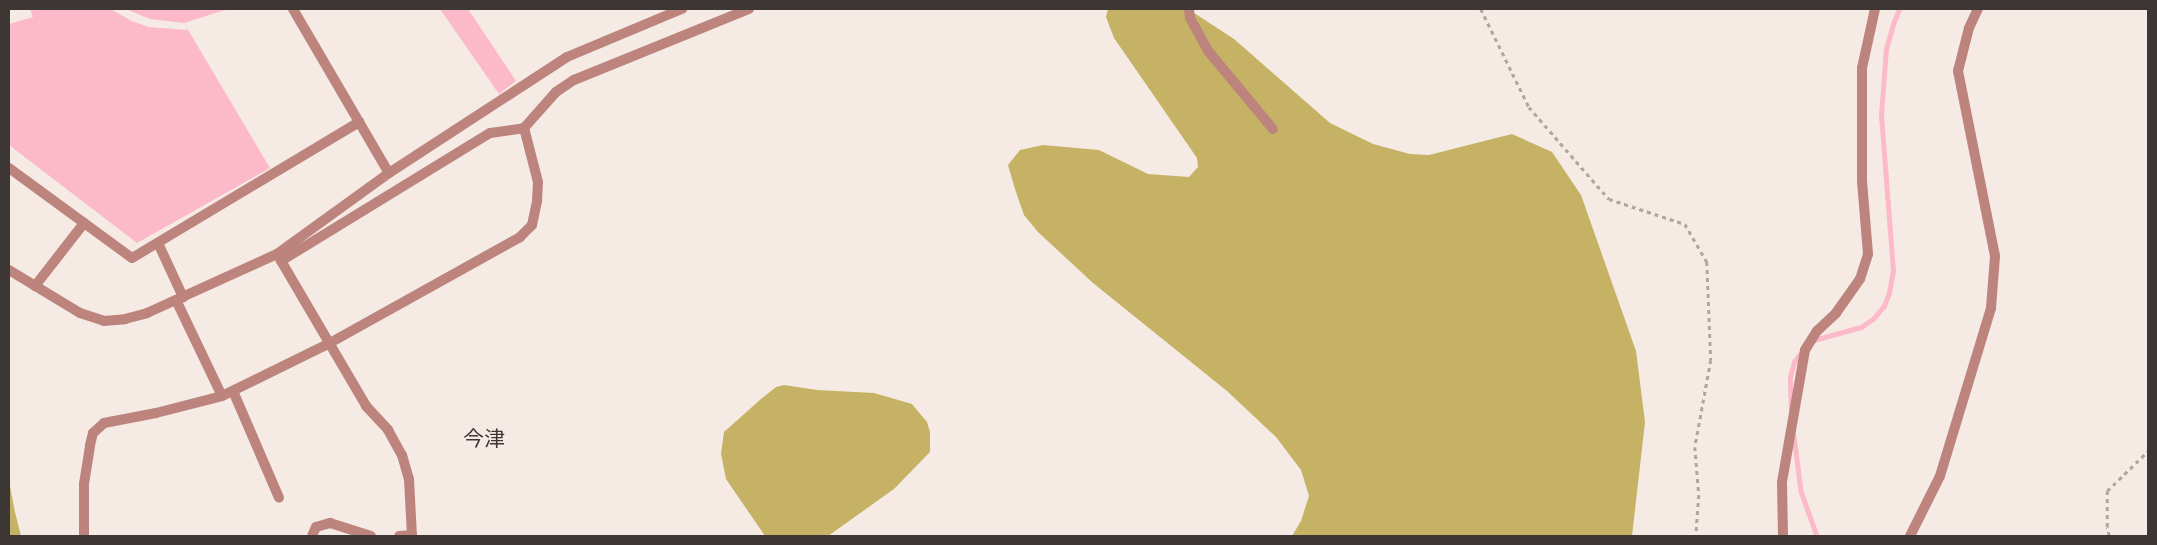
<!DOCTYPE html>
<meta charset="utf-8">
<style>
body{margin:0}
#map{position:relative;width:2157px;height:545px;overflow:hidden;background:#f5eae4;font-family:Mulish,"Noto Sans JP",sans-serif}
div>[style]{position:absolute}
.forest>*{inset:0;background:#c6b265}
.water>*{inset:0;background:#fcb9c9}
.pier>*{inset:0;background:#f5eae4}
.stream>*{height:4.5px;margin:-2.25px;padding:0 2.25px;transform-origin:2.25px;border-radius:2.25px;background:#fcb9c9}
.path>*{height:2.5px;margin-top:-1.25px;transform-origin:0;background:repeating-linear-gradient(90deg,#afa6a1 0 4px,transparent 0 8px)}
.minor>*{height:10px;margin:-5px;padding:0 5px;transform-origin:5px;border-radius:5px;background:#bd847d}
.tertiary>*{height:10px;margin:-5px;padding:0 5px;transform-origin:5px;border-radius:5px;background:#bd847d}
span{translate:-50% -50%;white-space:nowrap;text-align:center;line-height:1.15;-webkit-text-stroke:5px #f5eae4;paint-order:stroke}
.quarter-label{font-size:21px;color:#3c3735}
.frame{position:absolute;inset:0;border:10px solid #3c3735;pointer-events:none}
</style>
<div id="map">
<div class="forest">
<div style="clip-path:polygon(1108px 9px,1188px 9px,1234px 39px,1330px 123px,1373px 144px,1410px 154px,1429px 155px,1512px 134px,1552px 152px,1581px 195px,1636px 351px,1645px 422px,1632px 536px,1292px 536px,1301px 521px,1309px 496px,1301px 470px,1276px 437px,1227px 391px,1093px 283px,1038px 232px,1024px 215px,1015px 189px,1008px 165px,1020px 150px,1043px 145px,1099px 150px,1148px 174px,1189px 177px,1198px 167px,1197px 158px,1114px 38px,1106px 17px)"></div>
<div style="clip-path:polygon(784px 385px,817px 390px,874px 393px,912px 404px,927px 422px,930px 432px,930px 452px,894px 489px,828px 536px,765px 536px,726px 479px,721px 454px,724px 432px,761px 399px,776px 387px)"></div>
<div style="clip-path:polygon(9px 481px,15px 512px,21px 536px,9px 536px)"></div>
</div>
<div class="water">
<div style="clip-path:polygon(30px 9px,228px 9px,184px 23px,270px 168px,137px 243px,9px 145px,9px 24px,33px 17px)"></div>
<div style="clip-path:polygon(440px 9px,468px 9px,516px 81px,499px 94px)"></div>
</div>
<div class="pier">
<div style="clip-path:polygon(110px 9px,126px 9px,150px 19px,184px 23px,188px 30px,148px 27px,132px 21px)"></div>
</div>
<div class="stream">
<div style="left:1814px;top:340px;width:49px;rotate:-15.5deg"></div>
<div style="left:1861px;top:327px;width:14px;rotate:-34deg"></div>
<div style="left:1873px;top:319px;width:17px;rotate:-50deg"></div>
<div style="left:1884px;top:306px;width:14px;rotate:-69deg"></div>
<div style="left:1889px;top:293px;width:22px;rotate:-80deg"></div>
<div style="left:1893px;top:271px;width:156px;rotate:-94.4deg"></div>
<div style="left:1881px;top:115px;width:66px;rotate:-85.7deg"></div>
<div style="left:1886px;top:49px;width:26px;rotate:-74deg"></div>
<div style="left:1893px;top:24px;width:16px;rotate:-68deg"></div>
<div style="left:1791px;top:411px;width:34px;rotate:-92deg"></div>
<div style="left:1790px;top:377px;width:16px;rotate:-75deg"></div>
<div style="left:1794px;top:362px;width:15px;rotate:-53deg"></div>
<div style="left:1794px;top:436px;width:55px;rotate:82.7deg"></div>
<div style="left:1801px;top:491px;width:48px;rotate:70.4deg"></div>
</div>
<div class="path">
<div style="left:1481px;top:9px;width:109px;rotate:63.9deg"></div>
<div style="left:1529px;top:107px;width:122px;rotate:49deg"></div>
<div style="left:1609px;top:199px;width:80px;rotate:18.2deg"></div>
<div style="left:1685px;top:224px;width:44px;rotate:59.9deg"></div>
<div style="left:1707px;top:262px;width:98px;rotate:87.7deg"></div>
<div style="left:1711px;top:360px;width:88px;rotate:100.4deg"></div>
<div style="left:1695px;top:447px;width:48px;rotate:85.2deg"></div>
<div style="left:1699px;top:495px;width:41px;rotate:94.2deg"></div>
<div style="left:2109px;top:536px;width:9px;rotate:-103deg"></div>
<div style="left:2107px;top:527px;width:36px;rotate:-90deg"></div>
<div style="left:2107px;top:491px;width:57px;rotate:-44.3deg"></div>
</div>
<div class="minor">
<div style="left:293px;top:9px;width:190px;rotate:59.7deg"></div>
<div style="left:389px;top:173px;width:138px;rotate:144.1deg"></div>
<div style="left:277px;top:254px;width:176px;rotate:59.6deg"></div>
<div style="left:366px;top:406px;width:33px;rotate:47deg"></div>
<div style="left:388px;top:430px;width:29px;rotate:61deg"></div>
<div style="left:402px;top:455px;width:25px;rotate:74deg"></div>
<div style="left:409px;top:479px;width:57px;rotate:87deg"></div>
<div style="left:1189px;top:9px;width:9px;rotate:84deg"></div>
<div style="left:1190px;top:18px;width:39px;rotate:61deg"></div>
<div style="left:1209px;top:52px;width:100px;rotate:50.3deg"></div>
<div style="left:9px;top:168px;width:152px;rotate:36.2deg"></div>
<div style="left:132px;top:258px;width:265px;rotate:-30.9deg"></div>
<div style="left:158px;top:243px;width:60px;rotate:65.2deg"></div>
<div style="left:281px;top:261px;width:245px;rotate:-31.5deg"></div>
<div style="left:490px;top:133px;width:34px;rotate:-8deg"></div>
<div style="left:524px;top:128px;width:48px;rotate:-48.4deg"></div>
<div style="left:556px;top:92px;width:22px;rotate:-34deg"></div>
<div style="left:574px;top:80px;width:189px;rotate:-22.1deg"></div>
<div style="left:9px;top:270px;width:83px;rotate:31.2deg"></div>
<div style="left:80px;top:313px;width:25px;rotate:18deg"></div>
<div style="left:104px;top:321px;width:21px;rotate:-5deg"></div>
<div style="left:125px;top:319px;width:23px;rotate:-15deg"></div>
<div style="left:147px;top:313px;width:143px;rotate:-24.4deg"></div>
<div style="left:35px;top:286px;width:80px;rotate:-52.1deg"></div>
<div style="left:176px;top:300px;width:106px;rotate:64.4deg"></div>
<div style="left:233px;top:391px;width:116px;rotate:66.7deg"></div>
<div style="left:84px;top:536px;width:52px;rotate:-90deg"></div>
<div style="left:84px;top:484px;width:39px;rotate:-81deg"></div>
<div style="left:90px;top:445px;width:12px;rotate:-76deg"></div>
<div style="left:93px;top:433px;width:15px;rotate:-42deg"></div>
<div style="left:104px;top:423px;width:53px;rotate:-10.9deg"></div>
<div style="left:156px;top:413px;width:68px;rotate:-14.4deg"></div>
<div style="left:222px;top:396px;width:118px;rotate:-26.1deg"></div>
<div style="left:328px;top:344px;width:220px;rotate:-29.1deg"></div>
<div style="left:520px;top:237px;width:17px;rotate:-45deg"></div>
<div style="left:532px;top:225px;width:25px;rotate:-78deg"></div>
<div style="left:537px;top:201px;width:19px;rotate:-87deg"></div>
<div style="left:538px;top:182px;width:56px;rotate:-104.5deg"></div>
<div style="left:312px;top:536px;width:10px;rotate:-66deg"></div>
<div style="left:316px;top:527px;width:15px;rotate:-16deg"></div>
<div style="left:330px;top:523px;width:43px;rotate:17.6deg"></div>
<div style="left:399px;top:536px;width:13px;rotate:-4deg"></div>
<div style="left:1910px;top:536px;width:67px;rotate:-63.4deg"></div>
<div style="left:1940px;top:476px;width:176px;rotate:-73.1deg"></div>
<div style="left:1991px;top:308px;width:52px;rotate:-85.6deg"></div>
<div style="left:1995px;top:256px;width:189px;rotate:-101.3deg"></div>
<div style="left:1958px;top:71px;width:44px;rotate:-75.7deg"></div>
<div style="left:1969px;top:28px;width:21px;rotate:-65deg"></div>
</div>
<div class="tertiary">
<div style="left:389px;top:173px;width:212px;rotate:-33.1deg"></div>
<div style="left:567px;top:57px;width:125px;rotate:-22.7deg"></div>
<div style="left:1783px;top:536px;width:54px;rotate:-91.1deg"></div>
<div style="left:1782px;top:482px;width:134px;rotate:-80.1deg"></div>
<div style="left:1805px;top:350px;width:22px;rotate:-58deg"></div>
<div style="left:1817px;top:331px;width:26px;rotate:-43deg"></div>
<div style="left:1836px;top:313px;width:42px;rotate:-54.8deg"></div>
<div style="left:1860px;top:279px;width:26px;rotate:-72deg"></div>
<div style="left:1868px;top:254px;width:73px;rotate:-94.7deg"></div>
<div style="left:1862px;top:181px;width:113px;rotate:-90deg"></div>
<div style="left:1862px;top:68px;width:60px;rotate:-77.6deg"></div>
</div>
<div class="quarter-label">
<span style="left:484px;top:438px">今津</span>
</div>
<div class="frame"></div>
</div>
